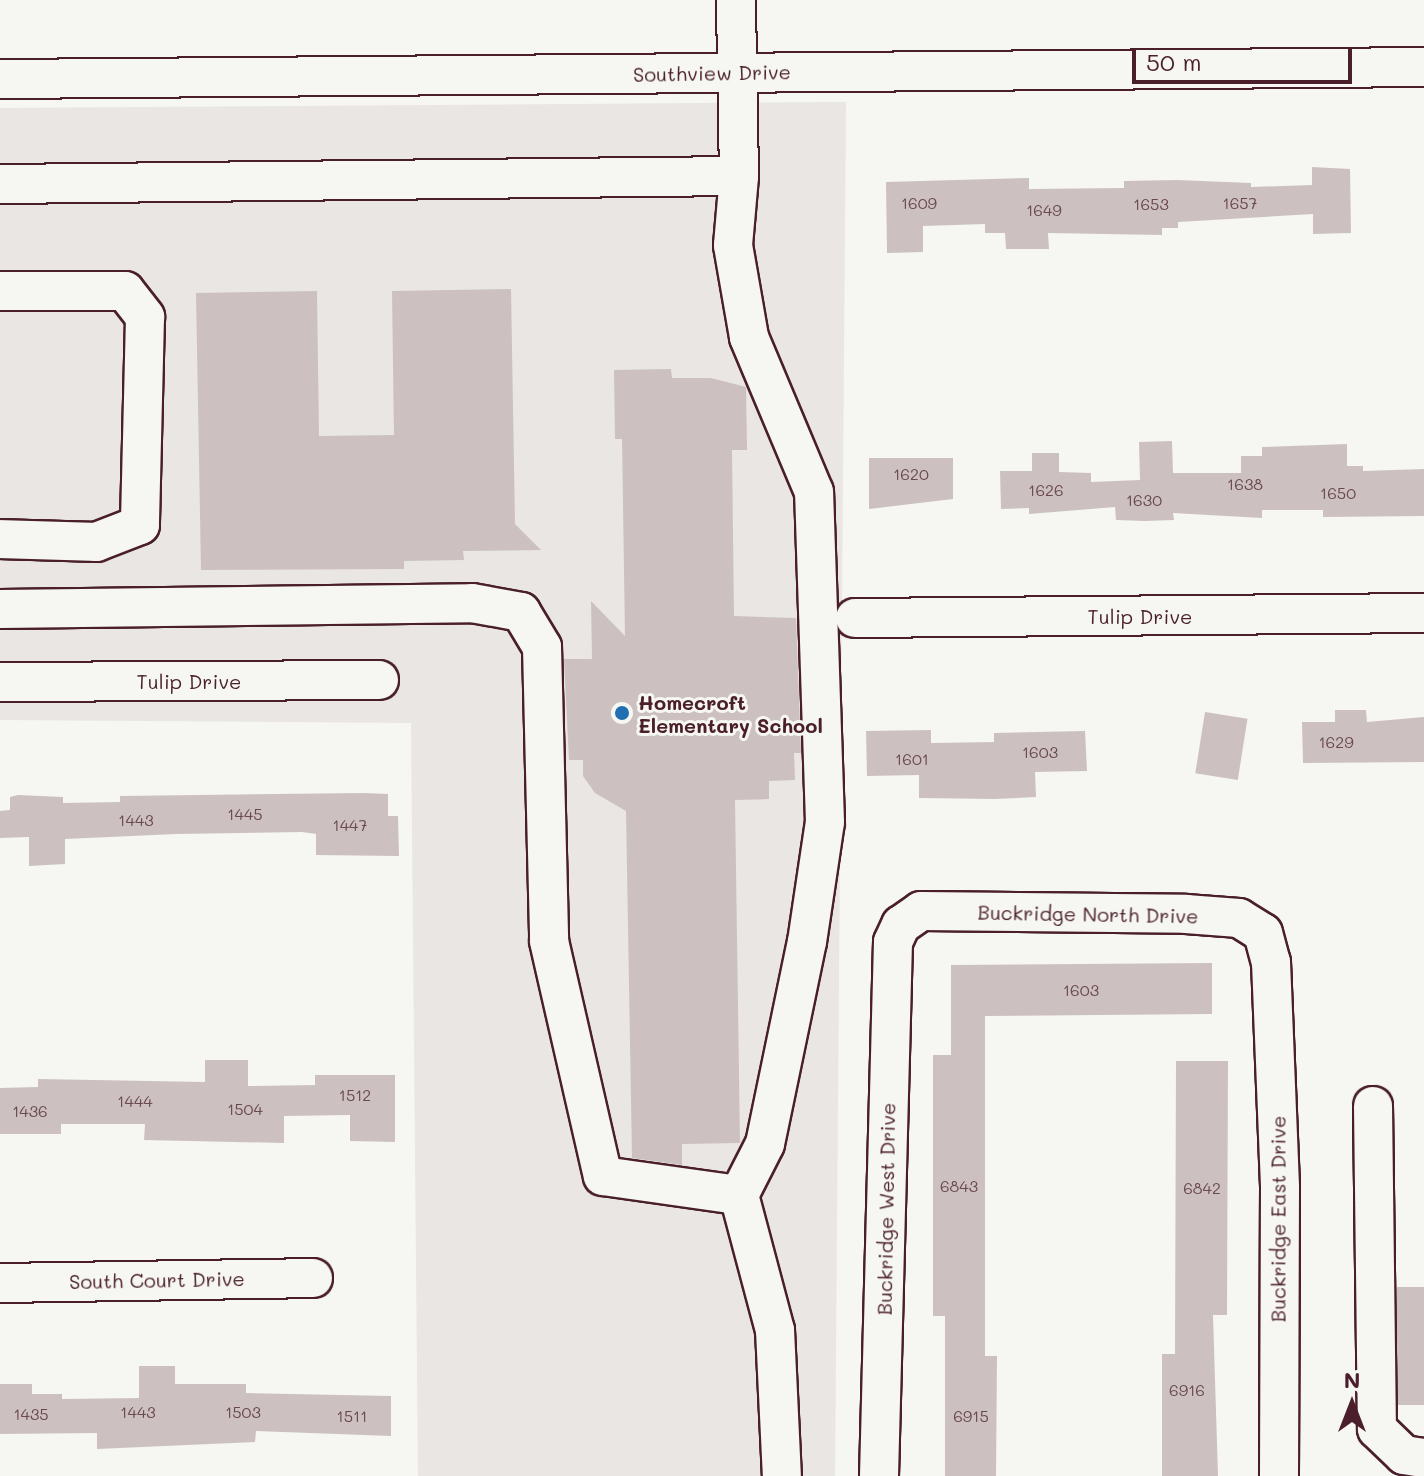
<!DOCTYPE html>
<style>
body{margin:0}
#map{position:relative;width:1424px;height:1476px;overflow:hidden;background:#f6f6f2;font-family:Mali,sans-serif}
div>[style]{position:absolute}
.built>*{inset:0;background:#e9e6e3}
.building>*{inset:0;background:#ccc1c0;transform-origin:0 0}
.roads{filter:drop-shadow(2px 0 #4a1f2b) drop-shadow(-2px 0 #4a1f2b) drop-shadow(0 2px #4a1f2b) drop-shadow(0 -2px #4a1f2b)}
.minor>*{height:38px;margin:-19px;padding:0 19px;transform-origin:19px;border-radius:19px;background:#f6f6f2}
.dots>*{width:22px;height:22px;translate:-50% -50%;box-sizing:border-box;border:4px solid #f6f6f2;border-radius:50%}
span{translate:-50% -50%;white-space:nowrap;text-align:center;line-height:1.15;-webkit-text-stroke:6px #f6f6f2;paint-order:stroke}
.number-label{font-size:16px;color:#6a4850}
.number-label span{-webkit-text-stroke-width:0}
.street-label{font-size:20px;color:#4a1f2b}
.poi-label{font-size:20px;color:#4a1f2b;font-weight:700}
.left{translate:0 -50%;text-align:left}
.north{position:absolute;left:1312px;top:1364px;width:80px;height:80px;-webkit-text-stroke:6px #f6f6f2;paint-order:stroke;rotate:0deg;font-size:22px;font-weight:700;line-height:32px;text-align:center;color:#4a1f2b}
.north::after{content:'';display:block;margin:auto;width:28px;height:36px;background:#4a1f2b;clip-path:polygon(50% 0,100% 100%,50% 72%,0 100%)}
.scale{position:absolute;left:1132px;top:48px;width:220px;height:36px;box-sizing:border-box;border:4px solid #4a1f2b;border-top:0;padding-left:10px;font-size:24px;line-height:28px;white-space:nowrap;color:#4a1f2b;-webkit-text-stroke:6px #f6f6f2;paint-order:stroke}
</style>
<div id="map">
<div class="built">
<div style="clip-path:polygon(846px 102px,835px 1476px,418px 1476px,411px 723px,0 720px,0 108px)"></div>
</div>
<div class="building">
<div style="clip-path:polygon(1312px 167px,1350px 169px,1351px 233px,1313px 234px,1313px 214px,1178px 222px,1178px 228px,1162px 228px,1162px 235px,1048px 233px,1049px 249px,1006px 249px,1005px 233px,985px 233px,985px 224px,923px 226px,923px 252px,887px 253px,886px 182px,1029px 178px,1029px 189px,1124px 188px,1124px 181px,1177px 180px,1251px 183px,1251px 187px,1312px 185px)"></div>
<div style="clip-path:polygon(511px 289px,515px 524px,541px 550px,463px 551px,464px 560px,404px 561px,404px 569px,201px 570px,196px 293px,317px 291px,319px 436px,394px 435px,392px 291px)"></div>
<div style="clip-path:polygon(671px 369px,672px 378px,711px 378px,746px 387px,747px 450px,732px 450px,734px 616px,796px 618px,801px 753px,794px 753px,795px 780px,769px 781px,769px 799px,735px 800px,740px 1143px,682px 1144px,682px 1165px,632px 1158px,626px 811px,595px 793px,583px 776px,583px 760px,569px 760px,564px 659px,592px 659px,591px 601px,625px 636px,622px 439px,615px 439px,614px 370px)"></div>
<div style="clip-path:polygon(1172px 441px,1173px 473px,1241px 473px,1241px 456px,1262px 456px,1262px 447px,1347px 444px,1347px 466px,1363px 466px,1363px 471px,1424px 469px,1424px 516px,1323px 517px,1323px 510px,1262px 510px,1262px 518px,1173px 513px,1174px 520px,1145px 521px,1116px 520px,1115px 507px,1029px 514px,1029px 508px,1001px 509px,1000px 471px,1032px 471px,1032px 453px,1059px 453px,1059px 472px,1091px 473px,1091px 482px,1140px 480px,1139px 442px)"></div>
<div style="clip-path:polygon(869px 458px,953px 458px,953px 499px,869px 509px)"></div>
<div style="clip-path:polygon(1335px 710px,1366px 710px,1367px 722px,1424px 717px,1424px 762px,1303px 763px,1302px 722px,1335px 722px)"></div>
<div style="left:1205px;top:712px;width:43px;height:62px;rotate:9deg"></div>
<div style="clip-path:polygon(931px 730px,931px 743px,994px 742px,994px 733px,1085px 731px,1087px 771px,1035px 772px,1036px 797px,995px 799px,919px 798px,919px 775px,867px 776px,866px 731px)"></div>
<div style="clip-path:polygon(364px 793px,388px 794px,388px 816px,398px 816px,399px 856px,316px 855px,316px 834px,302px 832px,176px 834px,65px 839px,65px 864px,29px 866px,29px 837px,0 838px,0 811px,10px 810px,10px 797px,18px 795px,63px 797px,63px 803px,120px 802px,120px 796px)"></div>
<div style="clip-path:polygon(1212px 963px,1212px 1014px,985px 1016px,985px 1356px,997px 1356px,996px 1476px,945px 1476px,945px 1316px,933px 1316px,933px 1055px,951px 1055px,951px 965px)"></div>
<div style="clip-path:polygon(205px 1060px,248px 1060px,248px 1086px,315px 1085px,315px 1075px,395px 1075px,395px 1142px,350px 1141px,350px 1115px,284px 1116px,284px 1143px,144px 1140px,145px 1124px,61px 1124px,61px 1134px,0 1134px,0 1088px,38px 1087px,38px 1079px,205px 1082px)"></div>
<div style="clip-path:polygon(1176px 1061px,1228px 1061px,1227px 1315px,1213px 1315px,1218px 1476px,1162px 1476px,1162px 1354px,1175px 1354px)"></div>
<div style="left:1424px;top:1287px;width:118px;height:27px;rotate:90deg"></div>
<div style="clip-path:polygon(139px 1366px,175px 1366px,175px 1384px,246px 1384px,246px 1393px,391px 1396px,391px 1436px,256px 1431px,255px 1442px,97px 1449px,97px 1433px,0 1434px,0 1384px,32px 1384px,32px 1394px,62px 1394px,62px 1399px,139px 1398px)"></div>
</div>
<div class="roads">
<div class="minor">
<div style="left:0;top:79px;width:1424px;rotate:-0.48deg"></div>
<div style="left:0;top:184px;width:739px;rotate:-0.62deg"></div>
<div style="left:0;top:291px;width:125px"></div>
<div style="left:125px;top:291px;width:33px;rotate:52deg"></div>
<div style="left:145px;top:317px;width:208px;rotate:91.4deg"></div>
<div style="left:140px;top:525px;width:47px;rotate:158.9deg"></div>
<div style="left:96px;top:542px;width:96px;rotate:-178.2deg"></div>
<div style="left:0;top:609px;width:472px;rotate:-0.7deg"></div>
<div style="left:472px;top:603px;width:50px;rotate:10.4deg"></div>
<div style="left:521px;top:612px;width:41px;rotate:59deg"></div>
<div style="left:542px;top:647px;width:294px;rotate:88.6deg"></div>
<div style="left:549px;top:941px;width:241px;rotate:77.1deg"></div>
<div style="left:603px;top:1176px;width:137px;rotate:8deg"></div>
<div style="left:739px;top:1195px;width:57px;rotate:-63deg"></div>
<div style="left:765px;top:1144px;width:206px;rotate:-78.3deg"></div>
<div style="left:807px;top:942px;width:121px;rotate:-81.5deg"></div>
<div style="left:825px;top:822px;width:330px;rotate:-91.9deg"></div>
<div style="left:814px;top:492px;width:168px;rotate:-112.8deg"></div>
<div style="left:749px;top:337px;width:93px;rotate:-99.9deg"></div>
<div style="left:733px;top:245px;width:69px;rotate:-85deg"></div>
<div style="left:739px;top:176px;width:176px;rotate:-91deg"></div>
<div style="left:855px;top:618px;width:569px;rotate:-0.5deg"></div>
<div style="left:0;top:682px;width:379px;rotate:-0.3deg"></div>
<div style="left:1373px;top:1106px;width:323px;rotate:89.3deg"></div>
<div style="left:1377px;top:1429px;width:37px;rotate:44deg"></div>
<div style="left:1404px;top:1455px;width:20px;rotate:9deg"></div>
<div style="left:739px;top:1195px;width:140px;rotate:75.1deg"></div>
<div style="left:775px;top:1330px;width:146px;rotate:87.3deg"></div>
<div style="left:0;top:1283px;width:313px;rotate:-0.9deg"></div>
<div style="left:879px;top:1476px;width:534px;rotate:-88.5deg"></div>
<div style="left:893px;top:942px;width:19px;rotate:-65deg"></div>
<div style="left:901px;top:925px;width:24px;rotate:-35deg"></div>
<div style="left:921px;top:911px;width:265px;rotate:0.6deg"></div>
<div style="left:1186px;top:914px;width:53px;rotate:4.3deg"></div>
<div style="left:1239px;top:918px;width:28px;rotate:32deg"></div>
<div style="left:1263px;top:933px;width:30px;rotate:75deg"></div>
<div style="left:1271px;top:962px;width:226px;rotate:87.7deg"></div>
<div style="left:1280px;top:1188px;width:288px;rotate:90.2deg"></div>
</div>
</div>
<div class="dots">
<div style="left:622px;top:713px;background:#1f6fb2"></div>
</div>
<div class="number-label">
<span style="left:919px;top:203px">1609</span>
<span style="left:1240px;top:203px">1657</span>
<span style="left:1151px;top:204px">1653</span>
<span style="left:1044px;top:210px">1649</span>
<span style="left:911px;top:474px">1620</span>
<span style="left:1245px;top:484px">1638</span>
<span style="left:1046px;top:490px">1626</span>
<span style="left:1338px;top:493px">1650</span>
<span style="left:1144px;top:500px">1630</span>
<span style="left:1336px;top:742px">1629</span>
<span style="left:1040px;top:752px">1603</span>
<span style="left:912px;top:759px">1601</span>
<span style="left:245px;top:814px">1445</span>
<span style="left:136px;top:820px">1443</span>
<span style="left:350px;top:825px">1447</span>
<span style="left:1081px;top:990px">1603</span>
<span style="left:355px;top:1095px">1512</span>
<span style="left:135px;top:1101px">1444</span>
<span style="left:245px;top:1109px">1504</span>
<span style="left:30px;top:1111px">1436</span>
<span style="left:959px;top:1186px">6843</span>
<span style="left:1202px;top:1188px">6842</span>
<span style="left:1187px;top:1390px">6916</span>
<span style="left:138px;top:1412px">1443</span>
<span style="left:243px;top:1412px">1503</span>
<span style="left:31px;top:1414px">1435</span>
<span style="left:352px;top:1416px">1511</span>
<span style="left:971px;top:1416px">6915</span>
</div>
<div class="street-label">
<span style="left:712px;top:73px;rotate:-1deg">Southview Drive</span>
<span style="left:1140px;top:616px">Tulip Drive</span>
<span style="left:189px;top:681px">Tulip Drive</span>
<span style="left:1088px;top:914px;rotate:1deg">Buckridge North Drive</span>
<span style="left:886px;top:1209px;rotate:-89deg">Buckridge West Drive</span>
<span style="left:1278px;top:1219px;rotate:-90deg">Buckridge East Drive</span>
<span style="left:157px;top:1280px;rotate:-1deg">South Court Drive</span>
</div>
<div class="poi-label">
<span class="left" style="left:638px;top:714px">Homecroft<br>Elementary School</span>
</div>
<div class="north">N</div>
<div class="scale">50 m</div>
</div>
